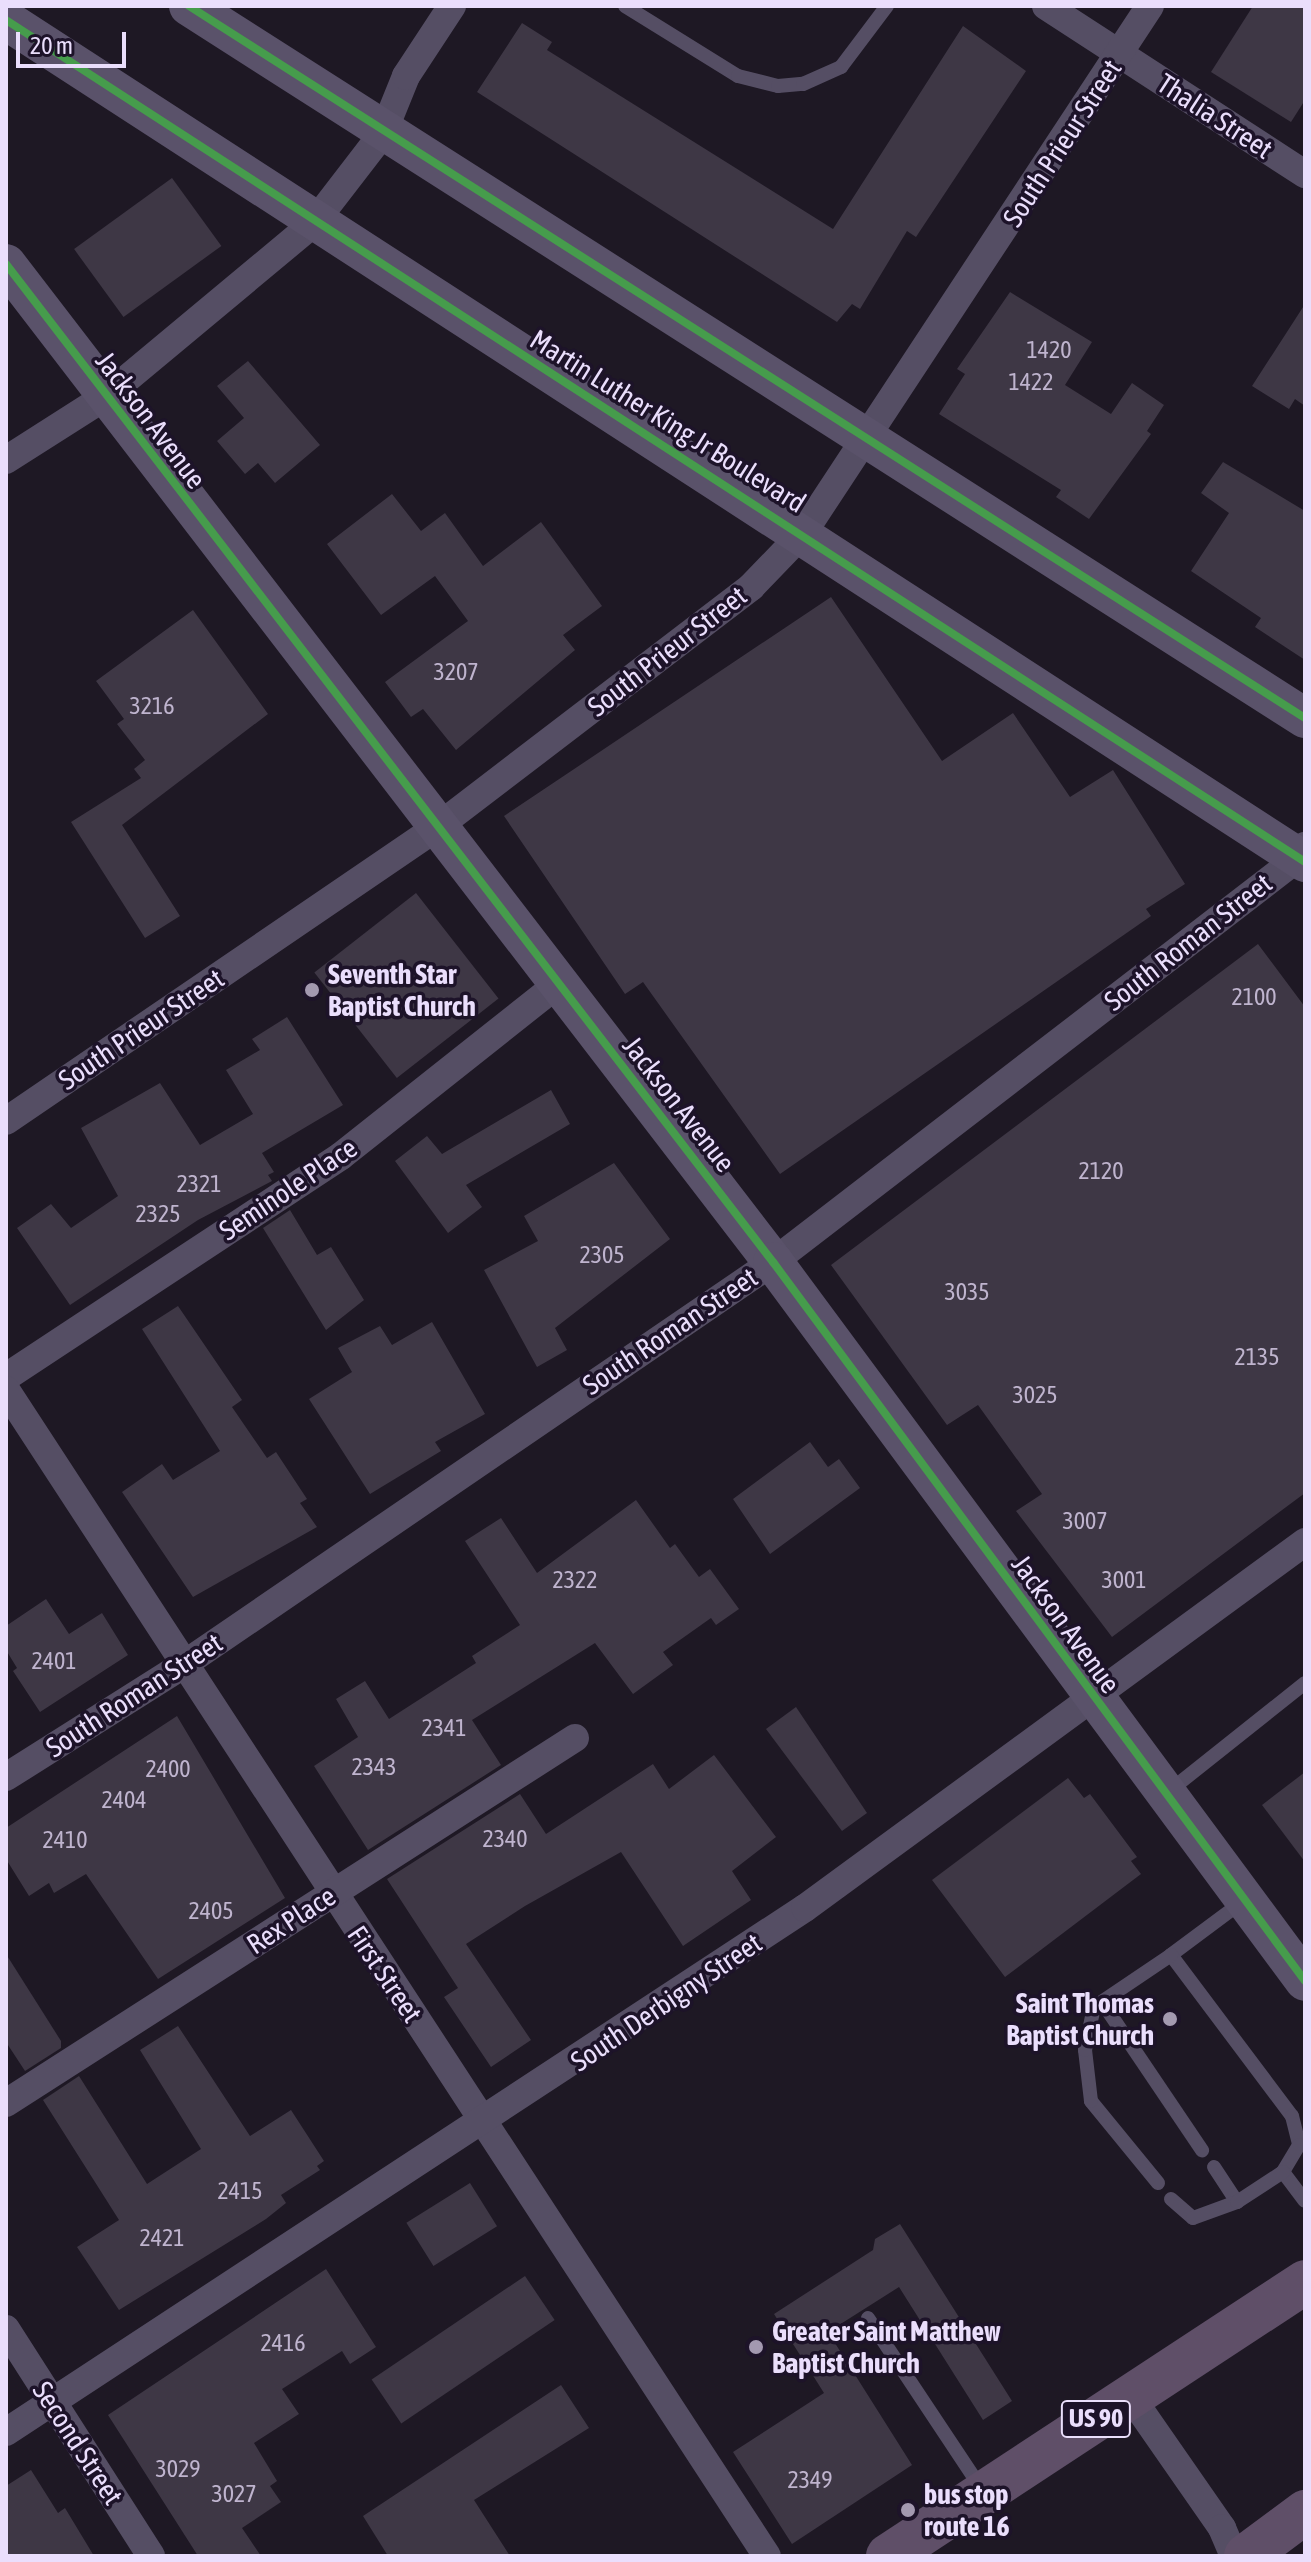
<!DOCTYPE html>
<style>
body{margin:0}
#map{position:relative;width:1311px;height:2562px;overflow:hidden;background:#1e1824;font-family:"Asap Condensed",sans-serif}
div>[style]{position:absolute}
.building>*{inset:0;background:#3e3745;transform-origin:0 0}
.lane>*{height:14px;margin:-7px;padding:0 7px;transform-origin:7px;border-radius:7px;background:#554e64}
.street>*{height:28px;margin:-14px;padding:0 14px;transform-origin:14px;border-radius:14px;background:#554e64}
.secondary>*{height:40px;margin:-20px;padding:0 20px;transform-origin:20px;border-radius:20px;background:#5a526a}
.primary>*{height:44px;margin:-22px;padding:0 22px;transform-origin:22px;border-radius:22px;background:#5f4f68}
.cycleway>*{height:8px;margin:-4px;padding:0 4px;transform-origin:4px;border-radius:4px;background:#469c4c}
.dots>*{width:22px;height:22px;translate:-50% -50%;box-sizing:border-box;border:4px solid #1d1329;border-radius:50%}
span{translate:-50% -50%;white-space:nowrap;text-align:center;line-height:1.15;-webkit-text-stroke:7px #1d1329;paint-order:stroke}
.number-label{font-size:24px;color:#bfb4ce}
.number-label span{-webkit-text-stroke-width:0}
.shield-label span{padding:2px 6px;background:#1d1329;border:2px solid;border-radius:6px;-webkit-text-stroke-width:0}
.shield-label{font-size:26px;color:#eadefc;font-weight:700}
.street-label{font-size:28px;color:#eadefc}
.poi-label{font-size:28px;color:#eadefc;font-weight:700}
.left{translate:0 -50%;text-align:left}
.right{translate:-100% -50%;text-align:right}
.frame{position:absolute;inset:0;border:8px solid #eadefc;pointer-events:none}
.scale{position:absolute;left:16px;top:32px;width:110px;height:36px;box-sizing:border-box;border:4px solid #eadefc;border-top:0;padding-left:10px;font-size:24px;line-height:28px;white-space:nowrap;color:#eadefc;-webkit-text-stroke:6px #1d1329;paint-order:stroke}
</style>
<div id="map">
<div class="building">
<div style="clip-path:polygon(1253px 6px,1305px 6px,1305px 100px,1291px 122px,1211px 72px)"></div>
<div style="clip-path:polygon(522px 23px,552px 42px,547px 50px,833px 229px,963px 26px,1026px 71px,916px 237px,907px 231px,860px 309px,852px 304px,837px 322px,477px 92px)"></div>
<div style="left:172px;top:178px;width:84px;height:121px;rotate:54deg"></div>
<div style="clip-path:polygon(1010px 292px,1092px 342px,1065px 385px,1111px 414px,1132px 383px,1164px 405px,1147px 431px,1151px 434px,1089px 519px,1056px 497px,1061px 490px,939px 414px,965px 374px,957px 369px)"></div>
<div style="clip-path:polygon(1305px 304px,1305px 406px,1295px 399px,1289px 409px,1252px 386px)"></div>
<div style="clip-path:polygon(248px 361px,320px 445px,275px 483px,258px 463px,245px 474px,217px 441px,244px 418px,217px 386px)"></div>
<div style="clip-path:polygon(1223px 462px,1305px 511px,1305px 660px,1255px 627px,1261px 618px,1191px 571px,1229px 513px,1201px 493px)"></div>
<div style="clip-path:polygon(392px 494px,421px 531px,445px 513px,483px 566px,541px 522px,602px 606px,563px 635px,575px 650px,456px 750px,423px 709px,411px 717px,385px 682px,468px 621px,435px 576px,381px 615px,327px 544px)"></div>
<div style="clip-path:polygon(831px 597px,942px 761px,1013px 713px,1070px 797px,1113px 770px,1185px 884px,1146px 909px,1151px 916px,780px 1174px,643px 982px,625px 994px,504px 816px)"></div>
<div style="clip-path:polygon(193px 610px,268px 714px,122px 825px,180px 916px,145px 938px,71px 822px,141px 778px,134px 769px,145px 760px,117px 724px,124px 719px,96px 681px)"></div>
<div style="left:416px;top:893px;width:134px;height:129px;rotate:52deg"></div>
<div style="clip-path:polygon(1258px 944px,1305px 1007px,1305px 1493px,1112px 1637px,1016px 1511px,1042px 1494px,978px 1405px,947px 1425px,831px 1265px)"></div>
<div style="clip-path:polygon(287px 1017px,343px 1105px,262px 1153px,274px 1172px,268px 1175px,272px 1181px,198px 1220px,70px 1305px,17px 1228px,51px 1204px,71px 1228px,118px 1196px,81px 1128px,160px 1083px,200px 1145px,253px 1114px,226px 1070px,260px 1050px,252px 1039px)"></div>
<div style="clip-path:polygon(551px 1090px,570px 1124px,466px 1185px,482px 1207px,448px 1233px,395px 1161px,427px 1136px,442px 1154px)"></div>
<div style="clip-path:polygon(614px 1163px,670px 1239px,555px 1328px,567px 1350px,537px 1367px,484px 1270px,538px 1241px,524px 1216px)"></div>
<div style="clip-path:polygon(290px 1210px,317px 1255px,331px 1247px,364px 1300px,326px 1330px,263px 1228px)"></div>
<div style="clip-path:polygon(178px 1306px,242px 1400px,232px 1407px,267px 1458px,276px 1452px,307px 1499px,300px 1503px,317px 1527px,193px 1597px,122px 1492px,162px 1464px,173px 1480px,220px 1451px,142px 1329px)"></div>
<div style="clip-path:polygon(432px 1322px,485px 1414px,435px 1442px,441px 1451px,370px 1494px,309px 1399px,352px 1372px,338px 1348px,380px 1326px,392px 1345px)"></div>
<div style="clip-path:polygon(810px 1442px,828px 1467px,839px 1459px,860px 1488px,770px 1554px,733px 1499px)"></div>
<div style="clip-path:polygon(636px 1500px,670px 1548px,675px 1544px,699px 1577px,710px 1569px,739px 1609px,716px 1625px,711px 1618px,663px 1652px,673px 1665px,633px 1694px,595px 1643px,472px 1720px,501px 1765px,368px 1850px,314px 1766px,358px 1737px,336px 1699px,365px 1681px,389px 1719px,476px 1663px,472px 1656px,520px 1625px,465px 1541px,501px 1518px,537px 1573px)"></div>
<div style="clip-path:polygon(46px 1599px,69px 1634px,102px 1613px,128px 1655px,40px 1712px,13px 1671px,17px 1668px,6px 1650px,6px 1626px)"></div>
<div style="clip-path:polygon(796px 1707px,867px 1813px,842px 1831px,766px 1729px)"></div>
<div style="clip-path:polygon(177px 1716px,285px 1898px,158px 1979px,86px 1874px,54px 1893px,49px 1883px,29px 1896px,6px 1859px,6px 1828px)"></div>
<div style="clip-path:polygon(714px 1755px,776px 1837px,732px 1871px,751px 1900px,683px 1946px,621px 1852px,525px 1906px,466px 1944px,531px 2040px,491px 2067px,444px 1997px,458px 1988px,387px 1879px,520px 1794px,546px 1834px,653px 1764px,669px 1789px)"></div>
<div style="clip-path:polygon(1305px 1772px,1305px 1862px,1262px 1805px)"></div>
<div style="clip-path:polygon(1068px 1778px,1084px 1798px,1090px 1794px,1137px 1857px,1131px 1861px,1141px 1874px,1005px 1977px,932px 1880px)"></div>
<div style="clip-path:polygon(6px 1954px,61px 2041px,61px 2048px,25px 2071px,6px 2042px)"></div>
<div style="clip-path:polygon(178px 2026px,250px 2136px,291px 2110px,324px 2161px,317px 2166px,320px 2170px,281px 2195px,286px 2203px,266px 2219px,119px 2310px,77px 2247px,119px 2220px,43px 2100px,79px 2076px,147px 2184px,201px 2149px,140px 2050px)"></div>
<div style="left:470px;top:2183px;width:51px;height:75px;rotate:58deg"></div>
<div style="clip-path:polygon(900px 2224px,1012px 2401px,983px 2420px,899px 2287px,828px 2332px,912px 2465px,792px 2544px,733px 2452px,824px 2393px,774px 2314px,873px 2250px,875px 2239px)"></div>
<div style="clip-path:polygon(326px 2269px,376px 2347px,350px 2364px,342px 2351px,282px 2389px,299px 2414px,254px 2443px,277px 2481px,270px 2486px,281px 2502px,242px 2528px,261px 2556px,198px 2556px,108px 2415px)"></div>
<div style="left:525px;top:2276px;width:53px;height:185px;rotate:56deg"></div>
<div style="clip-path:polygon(561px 2385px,589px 2428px,474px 2500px,510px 2556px,388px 2556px,363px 2516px)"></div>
<div style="clip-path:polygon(31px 2470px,58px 2513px,65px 2508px,94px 2556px,6px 2556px,6px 2486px)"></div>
</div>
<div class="lane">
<div style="left:625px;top:6px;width:133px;rotate:31.8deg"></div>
<div style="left:738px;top:76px;width:41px;rotate:14deg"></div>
<div style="left:778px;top:86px;width:25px;rotate:-5deg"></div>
<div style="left:803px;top:84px;width:42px;rotate:-24.1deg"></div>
<div style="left:841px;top:67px;width:76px;rotate:-53deg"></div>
<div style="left:1168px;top:1792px;width:175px;rotate:-38.5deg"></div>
<div style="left:1242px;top:1902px;width:89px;rotate:143.3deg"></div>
<div style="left:1171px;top:1955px;width:201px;rotate:53.1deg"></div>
<div style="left:1292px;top:2116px;width:30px;rotate:76deg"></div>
<div style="left:1299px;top:2145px;width:31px;rotate:121deg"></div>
<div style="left:1283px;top:2172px;width:36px;rotate:53deg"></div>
<div style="left:1102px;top:2002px;width:179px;rotate:56deg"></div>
<div style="left:1214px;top:2167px;width:42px;rotate:56.7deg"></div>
<div style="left:1158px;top:2183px;width:106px;rotate:-129.3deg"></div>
<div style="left:1091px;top:2101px;width:51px;rotate:-96.7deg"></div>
<div style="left:1085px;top:2050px;width:44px;rotate:-78.2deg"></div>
<div style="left:1094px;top:2007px;width:93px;rotate:-34deg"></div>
<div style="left:1171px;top:2199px;width:29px;rotate:41deg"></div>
<div style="left:1193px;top:2218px;width:47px;rotate:-20deg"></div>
<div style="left:1237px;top:2202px;width:55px;rotate:-33.1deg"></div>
<div style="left:868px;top:2318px;width:204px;rotate:56.4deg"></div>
</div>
<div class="street">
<div style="left:1046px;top:6px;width:309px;rotate:33deg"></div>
<div style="left:6px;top:460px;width:117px;rotate:-32.5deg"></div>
<div style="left:105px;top:397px;width:271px;rotate:-39.8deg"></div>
<div style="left:313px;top:224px;width:115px;rotate:-52.4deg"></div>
<div style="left:383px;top:133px;width:61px;rotate:-68deg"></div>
<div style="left:406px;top:76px;width:84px;rotate:-56.7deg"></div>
<div style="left:6px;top:1121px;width:520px;rotate:-34.27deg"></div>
<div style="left:436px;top:828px;width:397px;rotate:-37.4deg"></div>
<div style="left:751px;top:587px;width:75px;rotate:-46.1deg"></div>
<div style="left:803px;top:533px;width:631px;rotate:-56.64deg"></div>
<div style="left:6px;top:1377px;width:401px;rotate:-33.4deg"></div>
<div style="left:341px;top:1156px;width:277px;rotate:-38.4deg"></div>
<div style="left:6px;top:1390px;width:1392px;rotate:56.87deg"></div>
<div style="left:6px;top:1777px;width:209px;rotate:-32.3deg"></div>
<div style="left:183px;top:1665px;width:714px;rotate:-34.34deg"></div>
<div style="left:773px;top:1262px;width:662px;rotate:-37.58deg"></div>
<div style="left:1298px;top:858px;width:14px;rotate:-60deg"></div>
<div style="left:6px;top:2103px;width:676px;rotate:-32.68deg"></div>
<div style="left:6px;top:2329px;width:269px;rotate:57.4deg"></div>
<div style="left:1131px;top:2397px;width:160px;rotate:55.2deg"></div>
<div style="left:1222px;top:2528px;width:30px;rotate:67deg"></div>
<div style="left:6px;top:2432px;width:955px;rotate:-33.26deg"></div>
<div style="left:805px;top:1908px;width:620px;rotate:-36.2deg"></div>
</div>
<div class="secondary">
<div style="left:189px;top:6px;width:1324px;rotate:32.54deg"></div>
<div style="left:6px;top:20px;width:1548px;rotate:32.95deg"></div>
<div style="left:6px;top:264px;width:1259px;rotate:52.46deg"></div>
<div style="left:773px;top:1262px;width:894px;rotate:53.5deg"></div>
</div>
<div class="primary">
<div style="left:888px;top:2556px;width:499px;rotate:-33.3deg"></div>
<div style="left:1246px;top:2556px;width:74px;rotate:-36.7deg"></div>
</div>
<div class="cycleway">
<div style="left:189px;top:6px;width:1324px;rotate:32.54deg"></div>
<div style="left:6px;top:20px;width:1548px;rotate:32.95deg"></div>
<div style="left:6px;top:264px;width:1259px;rotate:52.46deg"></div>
<div style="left:773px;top:1262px;width:894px;rotate:53.5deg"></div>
</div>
<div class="dots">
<div style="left:312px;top:990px;background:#a399b0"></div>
<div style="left:1170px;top:2019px;background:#a399b0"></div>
<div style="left:756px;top:2347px;background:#a399b0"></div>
<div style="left:908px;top:2510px;background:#a399b0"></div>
</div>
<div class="number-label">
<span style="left:1049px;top:350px">1420</span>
<span style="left:1031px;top:382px">1422</span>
<span style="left:456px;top:672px">3207</span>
<span style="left:152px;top:706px">3216</span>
<span style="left:1254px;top:997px">2100</span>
<span style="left:1101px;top:1171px">2120</span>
<span style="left:199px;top:1184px">2321</span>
<span style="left:158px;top:1214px">2325</span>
<span style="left:602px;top:1255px">2305</span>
<span style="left:967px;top:1292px">3035</span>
<span style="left:1257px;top:1357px">2135</span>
<span style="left:1035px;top:1395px">3025</span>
<span style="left:1085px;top:1521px">3007</span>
<span style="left:575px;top:1580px">2322</span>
<span style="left:1124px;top:1580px">3001</span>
<span style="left:54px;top:1661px">2401</span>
<span style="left:444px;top:1728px">2341</span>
<span style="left:374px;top:1767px">2343</span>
<span style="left:168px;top:1769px">2400</span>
<span style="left:124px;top:1800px">2404</span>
<span style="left:505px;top:1839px">2340</span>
<span style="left:65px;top:1840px">2410</span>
<span style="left:211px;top:1911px">2405</span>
<span style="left:240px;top:2191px">2415</span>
<span style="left:162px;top:2238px">2421</span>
<span style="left:283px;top:2343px">2416</span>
<span style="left:178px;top:2469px">3029</span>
<span style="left:810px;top:2480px">2349</span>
<span style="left:234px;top:2494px">3027</span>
</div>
<div class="shield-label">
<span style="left:1096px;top:2419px">US 90</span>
</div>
<div class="street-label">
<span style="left:1215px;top:116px;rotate:33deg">Thalia Street</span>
<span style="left:1062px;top:143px;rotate:-57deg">South Prieur Street</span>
<span style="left:151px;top:420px;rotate:53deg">Jackson Avenue</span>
<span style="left:668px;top:421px;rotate:32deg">Martin Luther King Jr Boulevard</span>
<span style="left:667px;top:651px;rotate:-38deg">South Prieur Street</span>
<span style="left:1188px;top:942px;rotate:-38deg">South Roman Street</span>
<span style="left:141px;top:1029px;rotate:-34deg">South Prieur Street</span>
<span style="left:679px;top:1104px;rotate:52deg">Jackson Avenue</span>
<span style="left:288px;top:1189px;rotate:-34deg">Seminole Place</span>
<span style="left:670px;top:1331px;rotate:-34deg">South Roman Street</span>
<span style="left:1066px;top:1624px;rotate:54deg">Jackson Avenue</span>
<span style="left:134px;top:1695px;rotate:-33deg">South Roman Street</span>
<span style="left:291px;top:1920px;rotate:-33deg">Rex Place</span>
<span style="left:385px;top:1974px;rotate:56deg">First Street</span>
<span style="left:666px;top:2002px;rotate:-34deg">South Derbigny Street</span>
<span style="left:78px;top:2443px;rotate:57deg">Second Street</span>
</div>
<div class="poi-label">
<span class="left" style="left:328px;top:990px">Seventh Star<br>Baptist Church</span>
<span class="right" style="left:1154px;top:2019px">Saint Thomas<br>Baptist Church</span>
<span class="left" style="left:772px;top:2347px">Greater Saint Matthew<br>Baptist Church</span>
<span class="left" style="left:924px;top:2510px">bus stop<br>route 16</span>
</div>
<div class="frame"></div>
<div class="scale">20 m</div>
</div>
